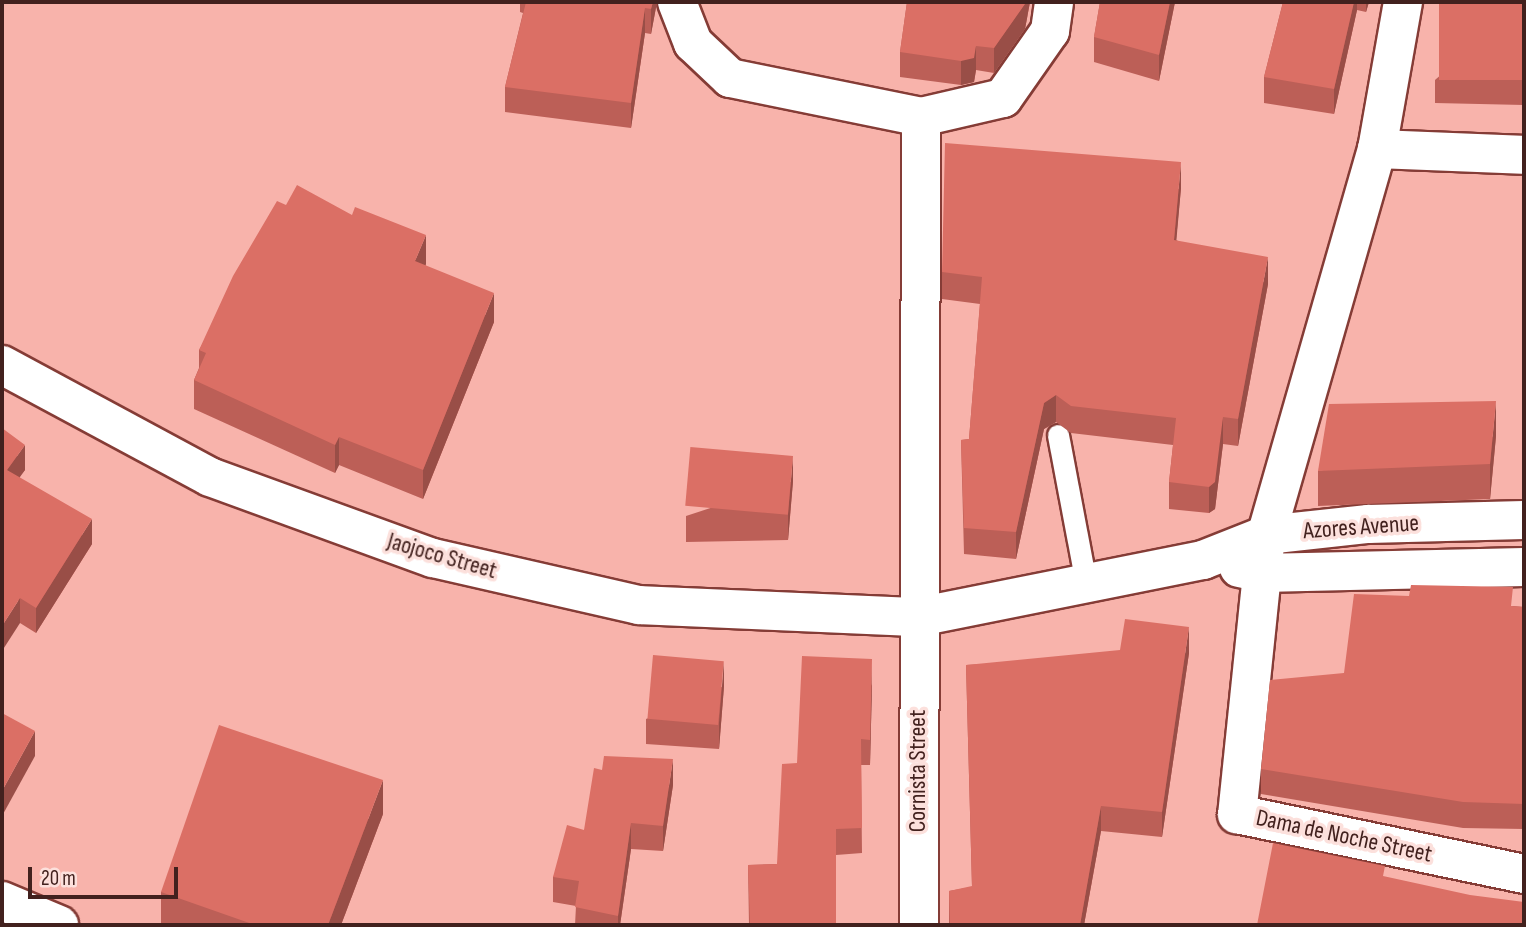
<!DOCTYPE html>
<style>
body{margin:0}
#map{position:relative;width:1526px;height:927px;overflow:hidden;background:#f8b3ab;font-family:"Sofia Sans Condensed",sans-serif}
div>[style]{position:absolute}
.roads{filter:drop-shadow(2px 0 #853c36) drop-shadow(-2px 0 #853c36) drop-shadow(0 2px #853c36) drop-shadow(0 -2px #853c36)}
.service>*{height:21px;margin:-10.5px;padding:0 10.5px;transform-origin:10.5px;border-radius:10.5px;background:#fff}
.minor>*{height:38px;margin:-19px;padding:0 19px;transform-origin:19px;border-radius:19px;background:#fff}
.tertiary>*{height:38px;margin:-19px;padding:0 19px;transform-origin:19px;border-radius:19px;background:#fff}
.wall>*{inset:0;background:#bc5f57}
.shaded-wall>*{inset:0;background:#994e47}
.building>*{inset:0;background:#db6f65;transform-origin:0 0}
span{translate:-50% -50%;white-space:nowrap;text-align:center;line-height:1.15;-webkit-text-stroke:7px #fce0dc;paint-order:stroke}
.street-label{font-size:24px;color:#42211e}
.frame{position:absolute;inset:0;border:4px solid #42211e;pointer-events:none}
.scale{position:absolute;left:28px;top:867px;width:150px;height:32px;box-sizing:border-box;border:4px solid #42211e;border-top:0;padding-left:9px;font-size:21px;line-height:24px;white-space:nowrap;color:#42211e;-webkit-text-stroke:5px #fce0dc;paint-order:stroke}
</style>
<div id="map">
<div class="roads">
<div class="service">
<div style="left:1058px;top:435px;width:151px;rotate:79.3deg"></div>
</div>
<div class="minor">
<div style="left:677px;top:2px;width:44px;rotate:68.7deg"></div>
<div style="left:693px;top:43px;width:51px;rotate:43.4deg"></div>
<div style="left:730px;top:78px;width:195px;rotate:11.5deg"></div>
<div style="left:921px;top:117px;width:84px;rotate:-13deg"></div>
<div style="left:1003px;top:98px;width:82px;rotate:-55deg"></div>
<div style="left:1050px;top:31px;width:29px;rotate:-82deg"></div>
<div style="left:1403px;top:2px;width:149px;rotate:100deg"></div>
<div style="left:1377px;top:149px;width:402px;rotate:106deg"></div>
<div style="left:1266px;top:535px;width:281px;rotate:95.9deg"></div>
<div style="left:1237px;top:814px;width:293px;rotate:11.8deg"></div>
<div style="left:1377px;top:149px;width:147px;rotate:2.3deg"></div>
<div style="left:2px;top:365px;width:236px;rotate:28.3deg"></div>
<div style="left:210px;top:477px;width:237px;rotate:20deg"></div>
<div style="left:433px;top:558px;width:211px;rotate:12.9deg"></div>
<div style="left:639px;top:605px;width:279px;rotate:2.5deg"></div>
<div style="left:918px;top:617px;width:291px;rotate:-11.3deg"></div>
<div style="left:1203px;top:560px;width:68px;rotate:-21.6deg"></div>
<div style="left:1266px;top:535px;width:103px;rotate:-6.2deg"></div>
<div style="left:1368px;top:524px;width:156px;rotate:-1.5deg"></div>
<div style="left:1239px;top:568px;width:24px;rotate:12deg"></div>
<div style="left:1262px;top:573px;width:262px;rotate:-1.3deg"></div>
<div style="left:919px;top:925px;width:808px;rotate:-89.86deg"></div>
</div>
<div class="tertiary">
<div style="left:2px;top:901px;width:62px;rotate:22.8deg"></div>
</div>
</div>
<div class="wall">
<div style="clip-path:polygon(520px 2px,657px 2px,651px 34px,645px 33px,631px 128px,505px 112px,505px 87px,523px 13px,520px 12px)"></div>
<div style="clip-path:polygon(907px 2px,1030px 2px,1025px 29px,994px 73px,976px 70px,974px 82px,961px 85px,900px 77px,900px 52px)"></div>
<div style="clip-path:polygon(1100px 2px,1175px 2px,1159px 81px,1094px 62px,1094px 37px)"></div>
<div style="clip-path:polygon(1283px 2px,1369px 2px,1366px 12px,1357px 10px,1334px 114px,1264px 103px,1264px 77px)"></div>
<div style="clip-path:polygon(1524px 2px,1524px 105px,1435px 103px,1435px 80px)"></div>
<div style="clip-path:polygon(1181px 188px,1176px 240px,1268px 284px,1238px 446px,1223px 444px,1215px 509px,1209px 513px,1169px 509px,1169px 482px,1173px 445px,1071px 433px,1056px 422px,1044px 429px,1016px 559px,964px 554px,961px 440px,969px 439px,980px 304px,942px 299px,942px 272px)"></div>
<div style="clip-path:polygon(286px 205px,426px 264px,425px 265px,494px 322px,423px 499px,339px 465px,335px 473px,194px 409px,194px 380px,199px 368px,199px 350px)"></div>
<div style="clip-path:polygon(2px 428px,25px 470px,19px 477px,92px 544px,36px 633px,20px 623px)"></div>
<div style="clip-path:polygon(1496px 436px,1490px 499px,1318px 506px,1318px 471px)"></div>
<div style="clip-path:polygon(793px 481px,788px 540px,686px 542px,686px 516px)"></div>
<div style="clip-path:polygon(1513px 606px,1524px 607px,1524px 829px,1463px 828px,1261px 794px,1261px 769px,1344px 673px)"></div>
<div style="clip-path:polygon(1189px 653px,1162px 837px,1101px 831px,1084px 925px,949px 925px,949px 891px,972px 887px,966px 665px)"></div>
<div style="clip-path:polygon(872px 684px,870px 765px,861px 765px,862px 853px,836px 855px,836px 925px,749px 925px,748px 865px,777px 864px)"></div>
<div style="clip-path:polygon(724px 686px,719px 749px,646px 744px,646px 719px)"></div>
<div style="clip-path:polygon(673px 785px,663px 851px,631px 849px,620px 925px,575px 925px,576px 906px,553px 902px,553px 877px,584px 830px)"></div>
<div style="clip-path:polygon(383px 814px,341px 925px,161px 925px,161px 892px)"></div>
</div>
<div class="shaded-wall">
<div style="clip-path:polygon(653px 2px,657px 2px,651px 34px,651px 9px)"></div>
<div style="clip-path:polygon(1026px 2px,1030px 2px,1025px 29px,994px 73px,994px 48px)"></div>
<div style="clip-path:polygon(1170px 2px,1175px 2px,1159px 81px,1159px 55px)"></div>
<div style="clip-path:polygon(1354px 2px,1357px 2px,1357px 10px,1334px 114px,1334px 89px)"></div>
<div style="clip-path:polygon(1366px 2px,1369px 2px,1366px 12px)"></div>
<div style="clip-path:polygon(645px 8px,645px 33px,631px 128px,631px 103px)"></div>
<div style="clip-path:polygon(976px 46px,976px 70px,974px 82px,961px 85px,961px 61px)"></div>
<div style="clip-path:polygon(1181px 162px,1181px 188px,1174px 267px,1174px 240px)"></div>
<div style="clip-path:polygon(426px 235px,426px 264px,415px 290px,415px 261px)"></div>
<div style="clip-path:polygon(1268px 257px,1268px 284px,1238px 446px,1238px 419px)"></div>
<div style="clip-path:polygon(494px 293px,494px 322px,423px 499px,423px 470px)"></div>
<div style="clip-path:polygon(1056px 395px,1056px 422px,1044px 429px,1016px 559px,1016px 532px,1044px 403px)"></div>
<div style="clip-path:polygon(1496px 401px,1496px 436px,1490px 499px,1490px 464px)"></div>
<div style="clip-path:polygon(1223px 417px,1223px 444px,1215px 509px,1209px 513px,1209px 487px)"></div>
<div style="clip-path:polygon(339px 437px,339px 465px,335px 473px,335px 445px)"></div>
<div style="clip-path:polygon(25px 445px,25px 470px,7px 495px,7px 470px)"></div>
<div style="clip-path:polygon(793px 456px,793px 481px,788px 540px,788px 515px)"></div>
<div style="clip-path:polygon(92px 519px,92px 544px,36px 633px,36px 608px)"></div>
<div style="clip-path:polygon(20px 598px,20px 623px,2px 651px,2px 626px)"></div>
<div style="clip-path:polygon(1189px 627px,1189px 653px,1162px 837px,1162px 812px)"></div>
<div style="clip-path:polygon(872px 659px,872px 684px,870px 765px,870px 740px)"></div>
<div style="clip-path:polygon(724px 661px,724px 686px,719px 749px,719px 723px)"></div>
<div style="clip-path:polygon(35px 731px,35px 756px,2px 816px,2px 791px)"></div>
<div style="clip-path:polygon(673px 759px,673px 785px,663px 851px,663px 826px)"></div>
<div style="clip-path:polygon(383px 780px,383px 814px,341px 925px,328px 925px)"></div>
<div style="clip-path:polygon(1101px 806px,1101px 831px,1084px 925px,1080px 925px)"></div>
<div style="clip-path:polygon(631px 823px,631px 849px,620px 925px,618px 925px,618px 916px)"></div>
</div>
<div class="building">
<div style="clip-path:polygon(526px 2px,653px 2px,651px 9px,645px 8px,631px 103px,505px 87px)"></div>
<div style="clip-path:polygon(907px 2px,1026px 2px,1025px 4px,994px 48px,976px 46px,974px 58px,961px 61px,900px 52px)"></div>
<div style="clip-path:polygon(1100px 2px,1170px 2px,1159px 55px,1094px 37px)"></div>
<div style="clip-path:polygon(1283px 2px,1354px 2px,1334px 89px,1264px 77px)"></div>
<div style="left:1439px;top:2px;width:85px;height:78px"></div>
<div style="clip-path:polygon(945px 143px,1181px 162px,1174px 240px,1268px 257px,1238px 419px,1223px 417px,1215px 482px,1209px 487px,1169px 482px,1176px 418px,1071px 406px,1056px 395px,1044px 403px,1016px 532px,964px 528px,961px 440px,969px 439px,982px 277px,942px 272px)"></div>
<div style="clip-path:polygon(297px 185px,352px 215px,355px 207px,426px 235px,415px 261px,494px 293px,423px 470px,339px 437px,335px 445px,194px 380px,206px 353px,199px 350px,233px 276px,277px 201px,286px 205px)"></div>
<div style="clip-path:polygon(1496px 401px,1490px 464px,1318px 471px,1329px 404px)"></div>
<div style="clip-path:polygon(2px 428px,25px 445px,7px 470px,92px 519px,36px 608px,20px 598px,2px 626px)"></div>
<div style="left:793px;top:456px;width:59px;height:103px;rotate:95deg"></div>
<div style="clip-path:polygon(1411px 585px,1513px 587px,1511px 606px,1524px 607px,1524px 804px,1463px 802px,1261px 769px,1270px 680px,1344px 673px,1354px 594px,1409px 596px)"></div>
<div style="clip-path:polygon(1125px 619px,1189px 627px,1162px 812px,1101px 806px,1080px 925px,950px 925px,949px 891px,972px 886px,966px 665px,1120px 650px)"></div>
<div style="left:653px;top:655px;width:71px;height:64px;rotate:5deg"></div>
<div style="clip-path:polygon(802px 656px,872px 659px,870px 740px,861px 739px,862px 828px,836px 829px,836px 925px,750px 925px,748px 865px,777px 864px,782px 764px,797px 763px)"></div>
<div style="clip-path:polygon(2px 713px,35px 731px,2px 791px)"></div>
<div style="clip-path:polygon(219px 725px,383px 780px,328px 925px,255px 925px,161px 892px)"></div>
<div style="clip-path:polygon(604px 756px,673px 759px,663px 826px,631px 823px,618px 916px,575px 907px,579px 881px,553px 877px,567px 825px,584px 830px,594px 768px,602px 770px)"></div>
<div style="clip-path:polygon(1273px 843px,1385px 866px,1383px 876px,1470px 895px,1524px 902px,1524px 925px,1257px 925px)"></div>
</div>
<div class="street-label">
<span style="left:1361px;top:527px;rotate:-4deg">Azores Avenue</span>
<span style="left:442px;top:556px;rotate:16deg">Jaojoco Street</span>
<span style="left:918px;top:771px;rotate:-90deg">Cornista Street</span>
<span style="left:1344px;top:836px;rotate:12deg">Dama de Noche Street</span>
</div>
<div class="frame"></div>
<div class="scale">20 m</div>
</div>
